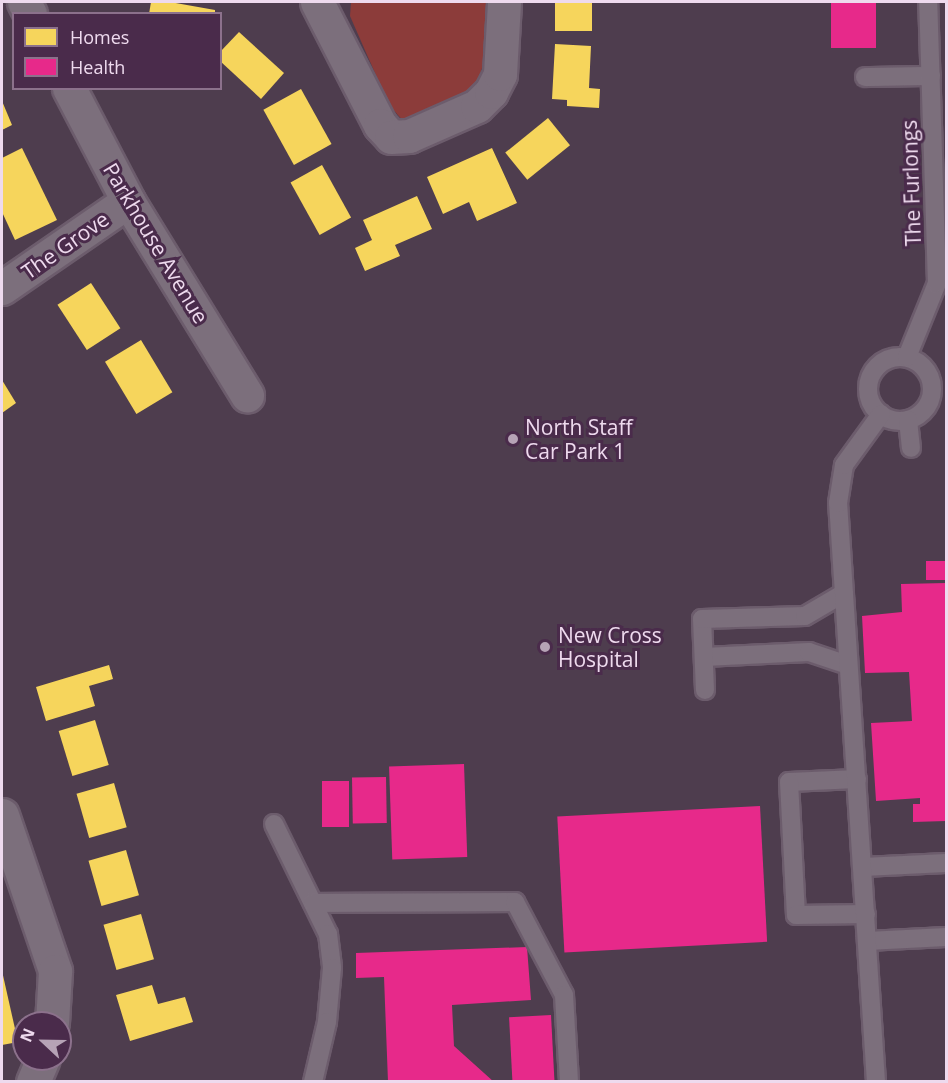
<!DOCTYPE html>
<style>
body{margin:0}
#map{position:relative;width:948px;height:1083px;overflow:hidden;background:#4e3d4e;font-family:"Open Sans",sans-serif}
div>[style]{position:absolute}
.green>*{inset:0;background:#8c3c3a}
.homes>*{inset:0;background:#f6d55c;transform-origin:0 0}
.health>*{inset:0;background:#e7298a;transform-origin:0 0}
.roads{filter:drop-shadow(2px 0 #6c5c6c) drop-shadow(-2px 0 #6c5c6c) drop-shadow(0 2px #6c5c6c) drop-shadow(0 -2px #6c5c6c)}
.lane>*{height:18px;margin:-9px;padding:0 9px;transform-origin:9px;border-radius:9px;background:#7c6f7c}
.lane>.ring{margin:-9px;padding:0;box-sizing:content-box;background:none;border:18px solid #7c6f7c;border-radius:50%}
.street>*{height:33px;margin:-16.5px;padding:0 16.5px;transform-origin:16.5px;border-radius:16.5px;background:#7c6f7c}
.dots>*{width:16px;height:16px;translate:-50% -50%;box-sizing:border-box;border:3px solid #4a2b4b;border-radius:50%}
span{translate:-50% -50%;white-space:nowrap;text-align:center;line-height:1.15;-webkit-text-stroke:6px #4a2b4b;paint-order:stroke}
.street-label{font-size:21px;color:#eedaee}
.poi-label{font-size:21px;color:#eedaee}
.left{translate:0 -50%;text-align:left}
.frame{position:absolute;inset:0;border:3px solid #eedaee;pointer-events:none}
.legend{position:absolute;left:12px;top:12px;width:210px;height:78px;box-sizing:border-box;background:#4a2b4b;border:2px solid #8c718c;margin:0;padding:8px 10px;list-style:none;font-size:18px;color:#eedaee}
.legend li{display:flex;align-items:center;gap:12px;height:30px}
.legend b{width:30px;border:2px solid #8c718c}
.north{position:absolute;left:12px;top:1011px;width:60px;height:60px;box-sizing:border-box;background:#4a2b4b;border:2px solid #8c718c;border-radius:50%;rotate:292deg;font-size:16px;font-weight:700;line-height:24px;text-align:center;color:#eedaee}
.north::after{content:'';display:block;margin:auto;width:21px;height:27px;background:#b6a3b6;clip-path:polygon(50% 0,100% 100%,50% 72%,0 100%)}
</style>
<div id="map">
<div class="green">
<div style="clip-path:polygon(351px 2px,491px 2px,492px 35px,476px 88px,405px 123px,389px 105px,350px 16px)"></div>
</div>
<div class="homes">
<div style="clip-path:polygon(151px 2px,170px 2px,215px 10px,215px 14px,149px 14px)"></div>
<div style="left:555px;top:2px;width:37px;height:29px"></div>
<div style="clip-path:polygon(239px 32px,284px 73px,261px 99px,220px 61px,220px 52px)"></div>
<div style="clip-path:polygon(555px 44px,591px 46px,589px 88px,600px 89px,599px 108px,567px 106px,567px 100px,552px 99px)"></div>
<div style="left:301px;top:89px;width:63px;height:43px;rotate:61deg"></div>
<div style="clip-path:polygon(2px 101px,12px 125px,2px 130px)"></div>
<div style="left:548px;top:118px;width:35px;height:55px;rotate:51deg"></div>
<div style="clip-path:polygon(22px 148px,57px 220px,15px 240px,2px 212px,2px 158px)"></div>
<div style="clip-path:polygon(492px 148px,517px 203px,477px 221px,469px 202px,443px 214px,427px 177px)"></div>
<div style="left:322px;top:165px;width:60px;height:36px;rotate:61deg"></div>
<div style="clip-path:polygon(417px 196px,432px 229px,395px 245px,400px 256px,365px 271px,355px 248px,372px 240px,363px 220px)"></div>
<div style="left:91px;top:283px;width:54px;height:40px;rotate:57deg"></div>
<div style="left:141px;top:340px;width:61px;height:42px;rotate:59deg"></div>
<div style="clip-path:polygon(2px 380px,16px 403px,2px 413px)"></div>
<div style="clip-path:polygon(109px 665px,113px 679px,89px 686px,95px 706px,46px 721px,36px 687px)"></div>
<div style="left:95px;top:720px;width:47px;height:38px;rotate:73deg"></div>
<div style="left:114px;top:783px;width:46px;height:39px;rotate:74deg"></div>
<div style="left:126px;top:850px;width:47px;height:39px;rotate:74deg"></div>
<div style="left:141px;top:914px;width:47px;height:39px;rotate:74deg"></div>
<div style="clip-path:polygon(2px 971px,18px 1042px,2px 1045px)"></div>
<div style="clip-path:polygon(152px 985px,158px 1004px,185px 997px,193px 1022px,130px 1041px,116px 995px)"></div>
</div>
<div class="health">
<div style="left:831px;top:2px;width:45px;height:46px"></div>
<div style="left:926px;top:561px;width:20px;height:19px"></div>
<div style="clip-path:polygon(946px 583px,946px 821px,913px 822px,913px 804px,920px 804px,920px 798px,876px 801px,871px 723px,912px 721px,909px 672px,865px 673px,862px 616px,902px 612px,901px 584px)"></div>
<div style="left:464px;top:764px;width:93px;height:75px;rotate:88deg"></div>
<div style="left:386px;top:777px;width:46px;height:34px;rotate:89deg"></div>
<div style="left:349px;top:781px;width:46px;height:27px;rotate:90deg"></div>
<div style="left:760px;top:806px;width:136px;height:203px;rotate:87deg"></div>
<div style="clip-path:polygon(527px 947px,531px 1000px,452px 1005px,454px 1046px,494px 1082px,388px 1082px,384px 977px,356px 978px,356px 953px)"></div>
<div style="left:551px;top:1015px;width:67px;height:42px;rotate:87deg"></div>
</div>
<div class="roads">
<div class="lane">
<div style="left:865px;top:77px;width:66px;rotate:-0.9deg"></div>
<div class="ring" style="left:868px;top:357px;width:46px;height:46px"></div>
<div style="left:907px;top:357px;width:80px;rotate:-67.9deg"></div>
<div style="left:937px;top:283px;width:281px;rotate:-91.8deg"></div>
<div style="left:908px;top:420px;width:28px;rotate:84deg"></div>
<div style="left:704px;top:657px;width:105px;rotate:-2.7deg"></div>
<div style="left:809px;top:652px;width:41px;rotate:18.4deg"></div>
<div style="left:705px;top:690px;width:71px;rotate:-92.4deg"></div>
<div style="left:702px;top:619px;width:103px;rotate:-1.7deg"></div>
<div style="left:805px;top:616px;width:45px;rotate:-30.5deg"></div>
<div style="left:857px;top:779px;width:68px;rotate:177.5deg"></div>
<div style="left:789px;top:782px;width:133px;rotate:87deg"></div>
<div style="left:796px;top:915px;width:70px;rotate:-0.8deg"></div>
<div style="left:274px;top:824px;width:123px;rotate:63.9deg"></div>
<div style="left:328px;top:934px;width:34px;rotate:83deg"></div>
<div style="left:332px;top:968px;width:54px;rotate:95.3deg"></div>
<div style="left:327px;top:1022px;width:62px;rotate:103.1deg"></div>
<div style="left:863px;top:867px;width:83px;rotate:-2.8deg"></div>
<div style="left:313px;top:903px;width:202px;rotate:-0.3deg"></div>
<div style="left:515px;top:902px;width:105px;rotate:62.2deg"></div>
<div style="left:564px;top:995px;width:87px;rotate:86.7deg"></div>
<div style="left:867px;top:941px;width:79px;rotate:-2.9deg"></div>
<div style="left:876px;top:1082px;width:580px;rotate:-93.75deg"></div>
<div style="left:838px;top:503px;width:38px;rotate:-81deg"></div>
<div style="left:844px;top:465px;width:63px;rotate:-54deg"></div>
</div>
<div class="street">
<div style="left:24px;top:2px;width:13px;rotate:63deg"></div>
<div style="left:317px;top:2px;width:138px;rotate:62.9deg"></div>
<div style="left:380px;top:125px;width:16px;rotate:47deg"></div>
<div style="left:391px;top:137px;width:18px;rotate:-3deg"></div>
<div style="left:409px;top:136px;width:74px;rotate:-23.8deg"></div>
<div style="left:477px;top:106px;width:20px;rotate:-45deg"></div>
<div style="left:491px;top:92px;width:20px;rotate:-63deg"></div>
<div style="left:500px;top:74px;width:72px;rotate:-86.8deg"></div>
<div style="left:69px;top:88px;width:127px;rotate:62.4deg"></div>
<div style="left:128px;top:201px;width:228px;rotate:58.5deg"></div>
<div style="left:2px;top:288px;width:153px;rotate:-34.6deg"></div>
<div style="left:2px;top:815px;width:165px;rotate:71.2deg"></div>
<div style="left:55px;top:971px;width:52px;rotate:93.3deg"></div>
<div style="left:33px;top:1082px;width:25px;rotate:-67deg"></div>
</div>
</div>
<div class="dots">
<div style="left:513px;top:439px;background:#b6a3b6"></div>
<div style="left:545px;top:647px;background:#b6a3b6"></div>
</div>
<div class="street-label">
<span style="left:911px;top:183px;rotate:-92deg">The Furlongs</span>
<span style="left:156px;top:243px;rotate:59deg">Parkhouse Avenue</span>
<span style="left:65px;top:245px;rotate:-35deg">The Grove</span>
</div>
<div class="poi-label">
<span class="left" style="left:525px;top:439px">North Staff<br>Car Park 1</span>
<span class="left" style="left:558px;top:647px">New Cross<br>Hospital</span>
</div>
<div class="frame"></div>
<ul class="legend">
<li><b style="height:16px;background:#f6d55c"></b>Homes</li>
<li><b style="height:16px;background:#e7298a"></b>Health</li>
</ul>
<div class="north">N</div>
</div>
